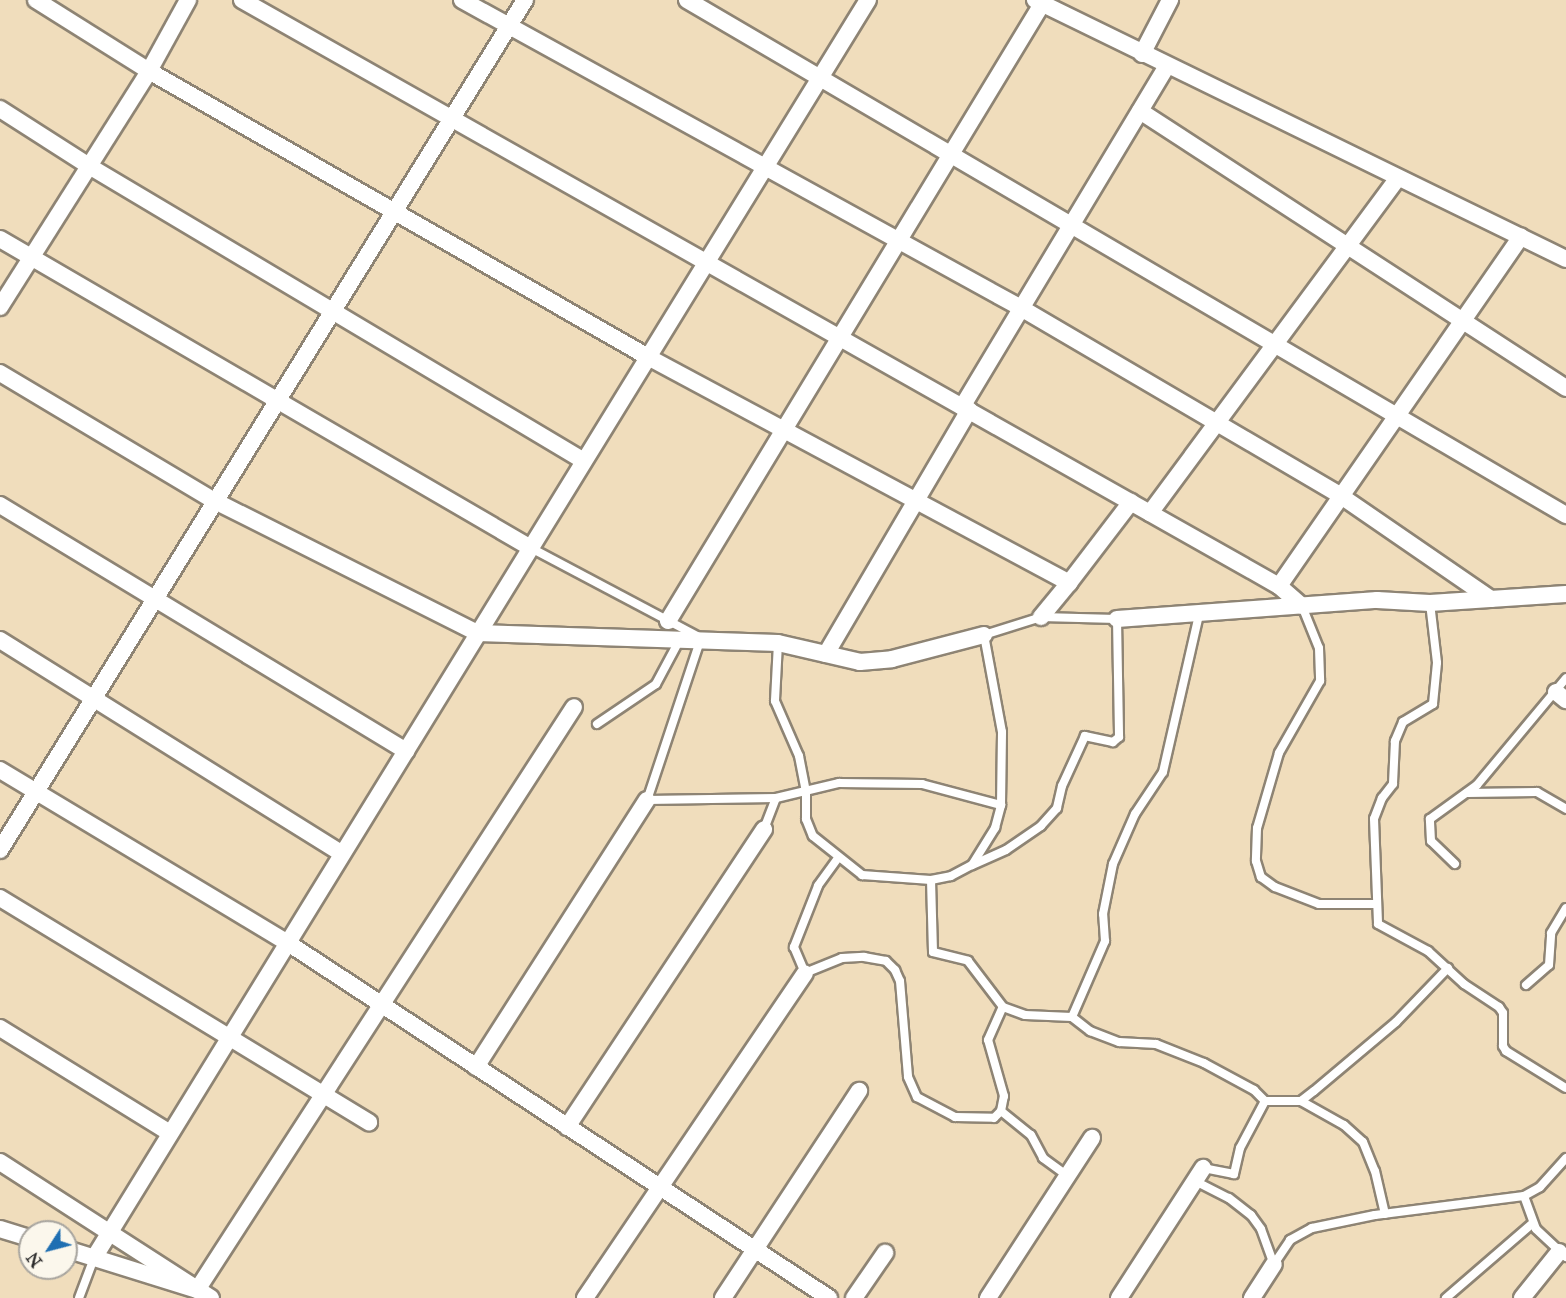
<!DOCTYPE html>
<style>
body{margin:0}
#map{position:relative;width:1566px;height:1298px;overflow:hidden;background:#f0ddbc;font-family:"IM FELL Great Primer",serif}
div>[style]{position:absolute}
.roads{filter:drop-shadow(2px 0 #8e8474) drop-shadow(-2px 0 #8e8474) drop-shadow(0 2px #8e8474) drop-shadow(0 -2px #8e8474)}
.service>*{height:8px;margin:-4px;padding:0 4px;transform-origin:4px;border-radius:4px;background:#fff}
.minor>*{height:16px;margin:-8px;padding:0 8px;transform-origin:8px;border-radius:8px;background:#fff}
span{translate:-50% -50%;white-space:nowrap;text-align:center;line-height:1.15;-webkit-text-stroke:4.5px #fbf7ec;paint-order:stroke}
.north{position:absolute;left:18px;top:1220px;width:60px;height:60px;box-sizing:border-box;background:#fbf7ec;border:2px solid #a8a59f;border-radius:50%;rotate:234deg;font-size:16px;font-weight:700;line-height:24px;text-align:center;color:#2b2b2b}
.north::after{content:'';display:block;margin:auto;width:21px;height:27px;background:#1f6fb2;clip-path:polygon(50% 0,100% 100%,50% 72%,0 100%)}
</style>
<div id="map">
<div class="roads">
<div class="service">
<div style="left:531px;top:548px;width:192px;rotate:27.9deg"></div>
<div style="left:701px;top:638px;width:171px;rotate:108.4deg"></div>
<div style="left:647px;top:800px;width:129px;rotate:-0.9deg"></div>
<div style="left:776px;top:798px;width:65px;rotate:-13.4deg"></div>
<div style="left:839px;top:783px;width:83px;rotate:0.7deg"></div>
<div style="left:922px;top:784px;width:82px;rotate:14.9deg"></div>
<div style="left:1001px;top:805px;width:73px;rotate:-89.2deg"></div>
<div style="left:1002px;top:732px;width:99px;rotate:-100.5deg"></div>
<div style="left:984px;top:635px;width:60px;rotate:-17.5deg"></div>
<div style="left:1041px;top:617px;width:76px;rotate:1.5deg"></div>
<div style="left:1117px;top:619px;width:118px;rotate:89deg"></div>
<div style="left:1119px;top:737px;width:8px;rotate:140deg"></div>
<div style="left:1113px;top:742px;width:29px;rotate:-168deg"></div>
<div style="left:1085px;top:736px;width:55px;rotate:114.7deg"></div>
<div style="left:1062px;top:786px;width:23px;rotate:103deg"></div>
<div style="left:1057px;top:808px;width:24px;rotate:132deg"></div>
<div style="left:1041px;top:826px;width:42px;rotate:145.6deg"></div>
<div style="left:1006px;top:850px;width:37px;rotate:156deg"></div>
<div style="left:1430px;top:603px;width:60px;rotate:83.3deg"></div>
<div style="left:1437px;top:663px;width:41px;rotate:95.6deg"></div>
<div style="left:1433px;top:704px;width:35px;rotate:149deg"></div>
<div style="left:1403px;top:722px;width:21px;rotate:113deg"></div>
<div style="left:1395px;top:741px;width:43px;rotate:92.7deg"></div>
<div style="left:1393px;top:784px;width:18px;rotate:128deg"></div>
<div style="left:1382px;top:798px;width:22px;rotate:111deg"></div>
<div style="left:1374px;top:819px;width:105px;rotate:87.8deg"></div>
<div style="left:1378px;top:924px;width:57px;rotate:28.4deg"></div>
<div style="left:1428px;top:951px;width:49px;rotate:42.5deg"></div>
<div style="left:1464px;top:984px;width:42px;rotate:33.3deg"></div>
<div style="left:1499px;top:1007px;width:7px;rotate:56deg"></div>
<div style="left:1503px;top:1013px;width:33px;rotate:90deg"></div>
<div style="left:1503px;top:1046px;width:6px;rotate:59deg"></div>
<div style="left:1506px;top:1051px;width:70px;rotate:31.7deg"></div>
<div style="left:1302px;top:606px;width:45px;rotate:68deg"></div>
<div style="left:1319px;top:648px;width:33px;rotate:88deg"></div>
<div style="left:1320px;top:681px;width:83px;rotate:119.7deg"></div>
<div style="left:1279px;top:753px;width:78px;rotate:106.3deg"></div>
<div style="left:1257px;top:828px;width:33px;rotate:92deg"></div>
<div style="left:1256px;top:861px;width:17px;rotate:73deg"></div>
<div style="left:1261px;top:877px;width:17px;rotate:36deg"></div>
<div style="left:1275px;top:887px;width:47px;rotate:21.1deg"></div>
<div style="left:1319px;top:904px;width:58px"></div>
<div style="left:778px;top:643px;width:58px;rotate:93deg"></div>
<div style="left:775px;top:701px;width:60px;rotate:66.4deg"></div>
<div style="left:799px;top:756px;width:36px;rotate:79deg"></div>
<div style="left:806px;top:791px;width:28px;rotate:90deg"></div>
<div style="left:806px;top:819px;width:18px;rotate:68deg"></div>
<div style="left:813px;top:836px;width:63px;rotate:38.5deg"></div>
<div style="left:862px;top:875px;width:69px;rotate:4.1deg"></div>
<div style="left:931px;top:880px;width:72px;rotate:88.4deg"></div>
<div style="left:933px;top:952px;width:36px;rotate:14deg"></div>
<div style="left:968px;top:961px;width:58px;rotate:52.7deg"></div>
<div style="left:1003px;top:1007px;width:23px;rotate:20deg"></div>
<div style="left:1025px;top:1015px;width:47px;rotate:2.4deg"></div>
<div style="left:1072px;top:1017px;width:23px;rotate:38deg"></div>
<div style="left:1090px;top:1031px;width:31px;rotate:21deg"></div>
<div style="left:1119px;top:1042px;width:37px;rotate:3deg"></div>
<div style="left:1156px;top:1044px;width:52px;rotate:21.6deg"></div>
<div style="left:1204px;top:1063px;width:57px;rotate:28.4deg"></div>
<div style="left:1254px;top:1090px;width:16px;rotate:45deg"></div>
<div style="left:1265px;top:1101px;width:53px;rotate:118deg"></div>
<div style="left:1240px;top:1148px;width:27px;rotate:103deg"></div>
<div style="left:1234px;top:1174px;width:32px;rotate:-169deg"></div>
<div style="left:597px;top:724px;width:71px;rotate:-34.1deg"></div>
<div style="left:656px;top:684px;width:51px;rotate:-61.9deg"></div>
<div style="left:1467px;top:793px;width:70px;rotate:-0.8deg"></div>
<div style="left:1537px;top:792px;width:34px;rotate:30deg"></div>
<div style="left:764px;top:829px;width:33px;rotate:-69deg"></div>
<div style="left:838px;top:858px;width:34px;rotate:126deg"></div>
<div style="left:818px;top:886px;width:66px;rotate:111.5deg"></div>
<div style="left:794px;top:947px;width:28px;rotate:67deg"></div>
<div style="left:805px;top:973px;width:40px;rotate:-22deg"></div>
<div style="left:842px;top:958px;width:22px;rotate:-3deg"></div>
<div style="left:864px;top:957px;width:22px;rotate:10deg"></div>
<div style="left:886px;top:961px;width:13px;rotate:45deg"></div>
<div style="left:895px;top:970px;width:12px;rotate:66deg"></div>
<div style="left:900px;top:981px;width:96px;rotate:85.2deg"></div>
<div style="left:908px;top:1077px;width:22px;rotate:66deg"></div>
<div style="left:917px;top:1097px;width:43px;rotate:27.8deg"></div>
<div style="left:955px;top:1117px;width:39px;rotate:1deg"></div>
<div style="left:994px;top:1118px;width:10px;rotate:-45deg"></div>
<div style="left:1001px;top:1111px;width:15px;rotate:-79deg"></div>
<div style="left:1004px;top:1096px;width:58px;rotate:-105.9deg"></div>
<div style="left:988px;top:1040px;width:36px;rotate:-66deg"></div>
<div style="left:1455px;top:864px;width:33px;rotate:-136deg"></div>
<div style="left:1431px;top:841px;width:22px;rotate:-93deg"></div>
<div style="left:1430px;top:819px;width:58px;rotate:-35.9deg"></div>
<div style="left:1477px;top:785px;width:139px;rotate:-50.2deg"></div>
<div style="left:931px;top:880px;width:20px;rotate:-11deg"></div>
<div style="left:951px;top:876px;width:24px;rotate:-28deg"></div>
<div style="left:972px;top:865px;width:44px;rotate:-58.1deg"></div>
<div style="left:995px;top:828px;width:24px;rotate:-75deg"></div>
<div style="left:1526px;top:985px;width:30px;rotate:-41deg"></div>
<div style="left:1549px;top:965px;width:32px;rotate:-86deg"></div>
<div style="left:1551px;top:933px;width:29px;rotate:-59deg"></div>
<div style="left:1072px;top:1017px;width:83px;rotate:-66.5deg"></div>
<div style="left:1105px;top:941px;width:27px;rotate:-94deg"></div>
<div style="left:1103px;top:914px;width:51px;rotate:-78.7deg"></div>
<div style="left:1113px;top:864px;width:55px;rotate:-66.3deg"></div>
<div style="left:1135px;top:814px;width:50px;rotate:-56.3deg"></div>
<div style="left:1163px;top:772px;width:161px;rotate:-77.1deg"></div>
<div style="left:1265px;top:1101px;width:36px"></div>
<div style="left:1301px;top:1101px;width:16px;rotate:-38deg"></div>
<div style="left:1314px;top:1091px;width:107px;rotate:-40.1deg"></div>
<div style="left:1396px;top:1022px;width:75px;rotate:-46.1deg"></div>
<div style="left:1301px;top:1101px;width:49px;rotate:29.2deg"></div>
<div style="left:1344px;top:1125px;width:25px;rotate:42deg"></div>
<div style="left:1363px;top:1142px;width:31px;rotate:68deg"></div>
<div style="left:1375px;top:1171px;width:44px;rotate:76.9deg"></div>
<div style="left:1001px;top:1111px;width:38px;rotate:39deg"></div>
<div style="left:1031px;top:1135px;width:26px;rotate:62deg"></div>
<div style="left:1043px;top:1158px;width:31px;rotate:36deg"></div>
<div style="left:1195px;top:1181px;width:38px;rotate:27deg"></div>
<div style="left:1229px;top:1198px;width:28px;rotate:38deg"></div>
<div style="left:1251px;top:1215px;width:17px;rotate:54deg"></div>
<div style="left:1261px;top:1229px;width:37px;rotate:70deg"></div>
<div style="left:1524px;top:1196px;width:35px;rotate:70deg"></div>
<div style="left:1536px;top:1229px;width:41px;rotate:43deg"></div>
<div style="left:1274px;top:1264px;width:29px;rotate:-56deg"></div>
<div style="left:1290px;top:1240px;width:25px;rotate:-29deg"></div>
<div style="left:1312px;top:1228px;width:64px;rotate:-11.7deg"></div>
<div style="left:1375px;top:1215px;width:150px;rotate:-7.3deg"></div>
<div style="left:1524px;top:1196px;width:18px;rotate:-29deg"></div>
<div style="left:1540px;top:1187px;width:39px;rotate:-48deg"></div>
<div style="left:79px;top:1298px;width:43px;rotate:-69.4deg"></div>
<div style="left:1446px;top:1298px;width:115px;rotate:-40.8deg"></div>
</div>
<div class="minor">
<div style="left:36px;top:0;width:133px;rotate:32.1deg"></div>
<div style="left:149px;top:71px;width:575px;rotate:29.82deg"></div>
<div style="left:648px;top:357px;width:478px;rotate:28.2deg"></div>
<div style="left:1069px;top:583px;width:44px;rotate:129.5deg"></div>
<div style="left:242px;top:0;width:1191px;rotate:29.47deg"></div>
<div style="left:1279px;top:586px;width:30px;rotate:41deg"></div>
<div style="left:462px;top:0;width:638px;rotate:28.85deg"></div>
<div style="left:1021px;top:308px;width:371px;rotate:30.4deg"></div>
<div style="left:1341px;top:496px;width:182px;rotate:34.5deg"></div>
<div style="left:687px;top:0;width:1019px;rotate:30.37deg"></div>
<div style="left:1035px;top:0;width:591px;rotate:26deg"></div>
<div style="left:1142px;top:54px;width:61px;rotate:-62.6deg"></div>
<div style="left:0;top:109px;width:106px;rotate:32.6deg"></div>
<div style="left:89px;top:166px;width:576px;rotate:30.79deg"></div>
<div style="left:1140px;top:111px;width:508px;rotate:33.03deg"></div>
<div style="left:0;top:239px;width:614px;rotate:30.2deg"></div>
<div style="left:0;top:307px;width:279px;rotate:-57.7deg"></div>
<div style="left:149px;top:71px;width:81px;rotate:-61.2deg"></div>
<div style="left:0;top:373px;width:250px;rotate:30.8deg"></div>
<div style="left:215px;top:501px;width:294px;rotate:26.7deg"></div>
<div style="left:478px;top:633px;width:300px;rotate:1.9deg"></div>
<div style="left:778px;top:643px;width:84px;rotate:13deg"></div>
<div style="left:860px;top:662px;width:32px;rotate:-5deg"></div>
<div style="left:892px;top:659px;width:95px;rotate:-14.6deg"></div>
<div style="left:962px;top:407px;width:398px;rotate:-59deg"></div>
<div style="left:0;top:505px;width:475px;rotate:31.2deg"></div>
<div style="left:1150px;top:513px;width:417px;rotate:-53.5deg"></div>
<div style="left:1069px;top:583px;width:102px;rotate:-52.6deg"></div>
<div style="left:1279px;top:586px;width:425px;rotate:-55.3deg"></div>
<div style="left:1117px;top:619px;width:261px;rotate:-4.2deg"></div>
<div style="left:1377px;top:600px;width:53px;rotate:3.2deg"></div>
<div style="left:1430px;top:603px;width:136px;rotate:-3.8deg"></div>
<div style="left:668px;top:621px;width:722px;rotate:-58.78deg"></div>
<div style="left:0;top:640px;width:403px;rotate:32deg"></div>
<div style="left:826px;top:654px;width:283px;rotate:-59.6deg"></div>
<div style="left:1556px;top:692px;width:13px;rotate:39deg"></div>
<div style="left:0;top:770px;width:336px;rotate:31deg"></div>
<div style="left:288px;top:943px;width:647px;rotate:33.27deg"></div>
<div style="left:0;top:850px;width:999px;rotate:-58.3deg"></div>
<div style="left:0;top:898px;width:432px;rotate:31.3deg"></div>
<div style="left:0;top:1028px;width:200px;rotate:31.7deg"></div>
<div style="left:476px;top:1067px;width:317px;rotate:-57.4deg"></div>
<div style="left:567px;top:1127px;width:357px;rotate:-56.5deg"></div>
<div style="left:0;top:1162px;width:251px;rotate:32.8deg"></div>
<div style="left:0;top:1229px;width:31px;rotate:17deg"></div>
<div style="left:66px;top:1249px;width:137px;rotate:17.4deg"></div>
<div style="left:197px;top:1290px;width:694px;rotate:-57.11deg"></div>
<div style="left:94px;top:1258px;width:1477px;rotate:-58.4deg"></div>
<div style="left:585px;top:1298px;width:392px;rotate:-55.9deg"></div>
<div style="left:723px;top:1298px;width:248px;rotate:-56.7deg"></div>
<div style="left:854px;top:1298px;width:55px;rotate:-55.4deg"></div>
<div style="left:988px;top:1298px;width:191px;rotate:-57deg"></div>
<div style="left:1119px;top:1298px;width:155px;rotate:-57.1deg"></div>
<div style="left:1252px;top:1298px;width:40px;rotate:-57.1deg"></div>
<div style="left:1522px;top:1298px;width:59px;rotate:-51.2deg"></div>
</div>
</div>
<div class="north">N</div>
</div>
